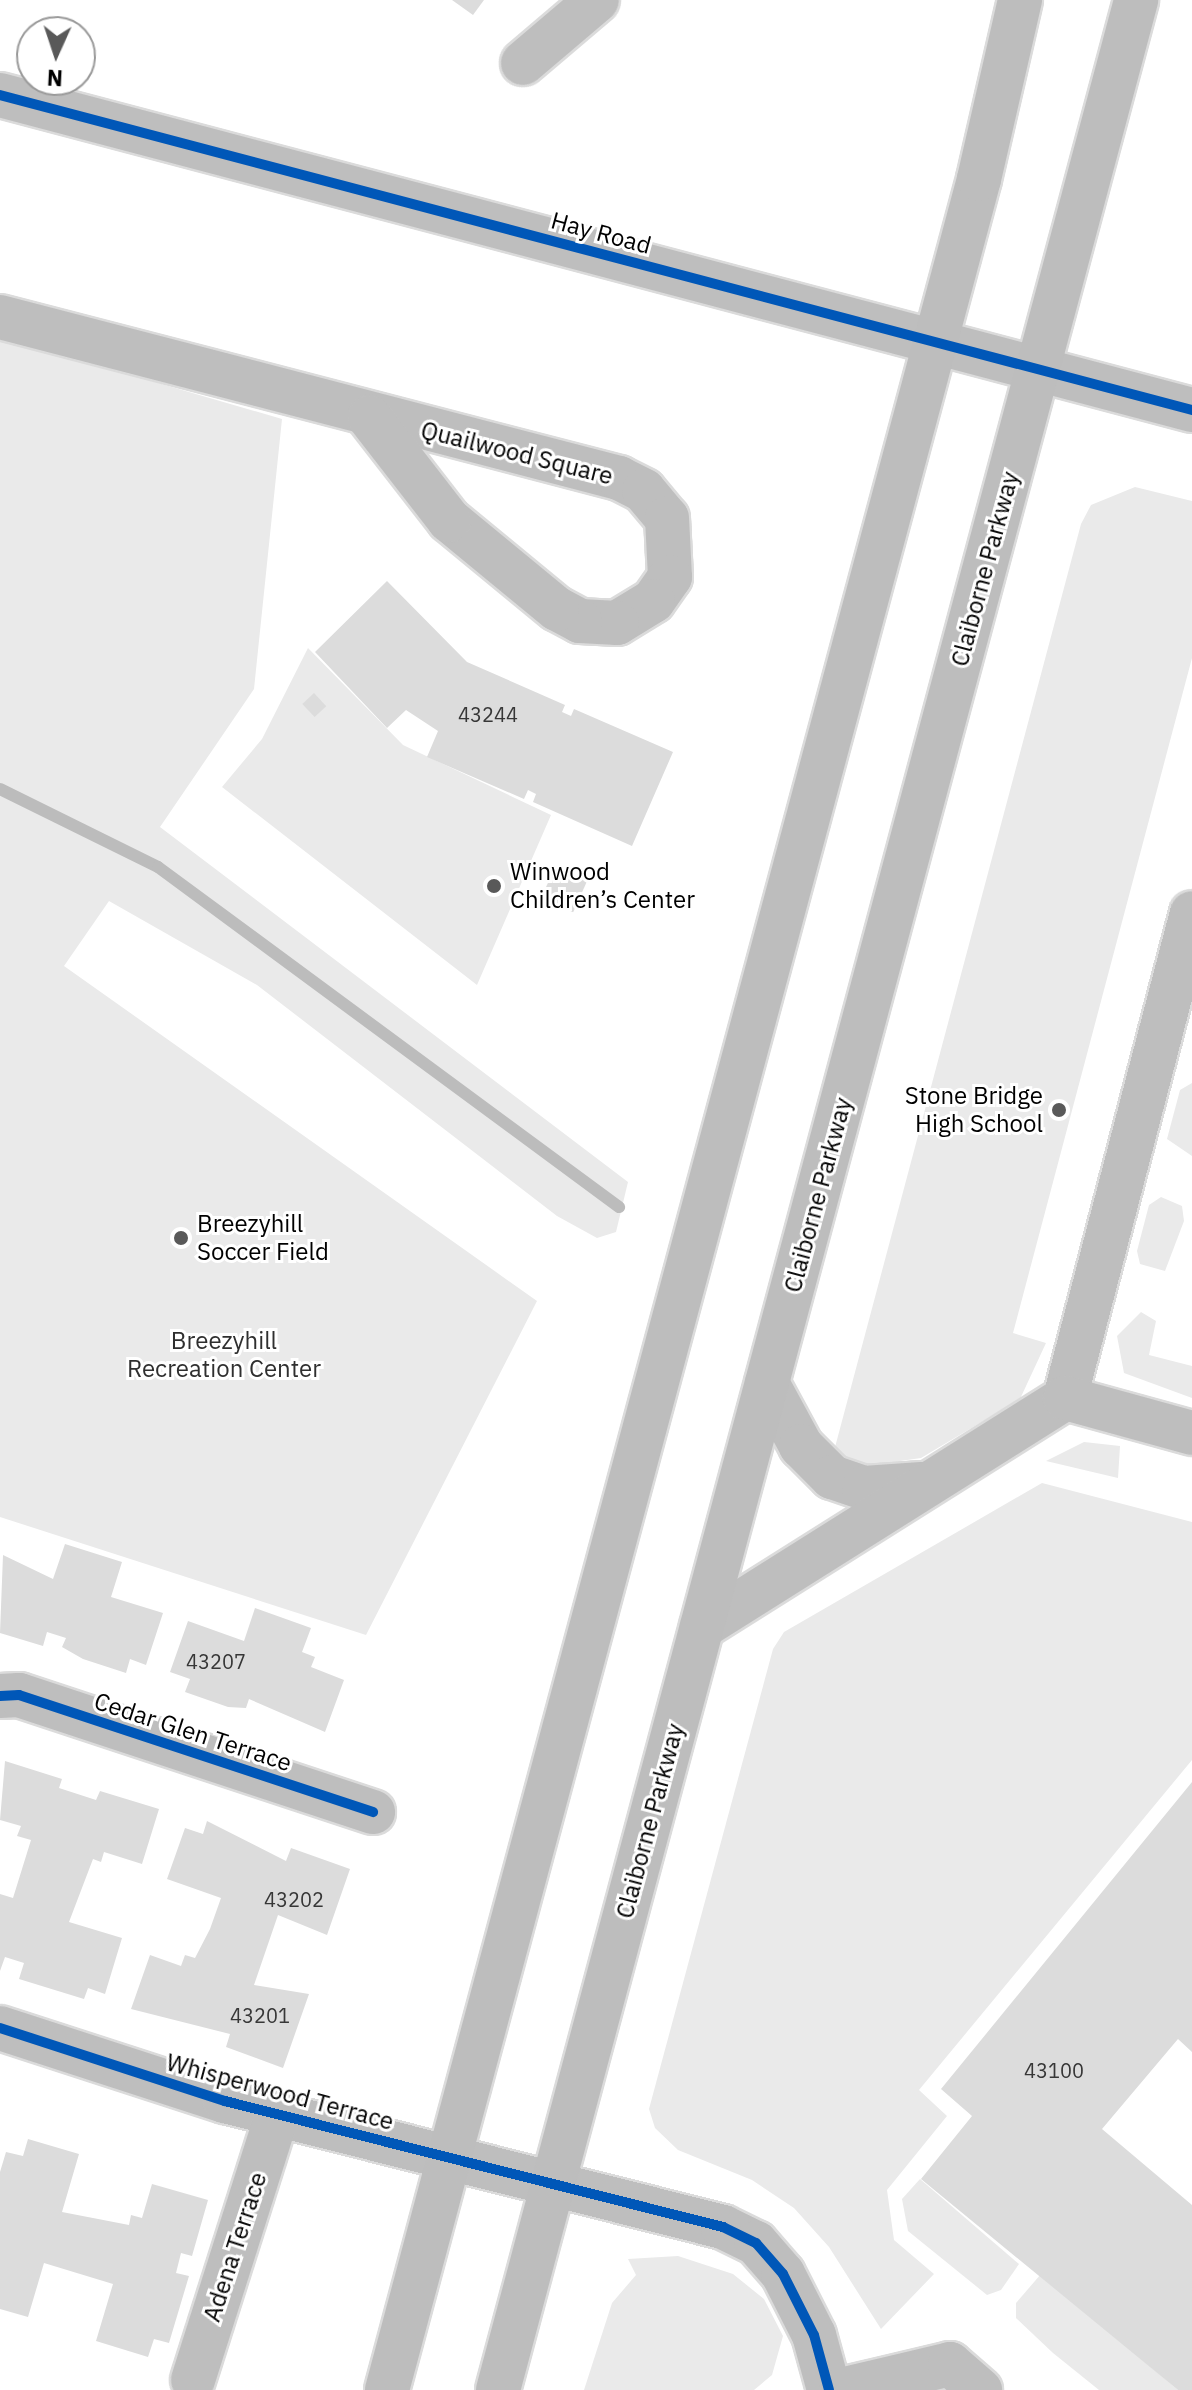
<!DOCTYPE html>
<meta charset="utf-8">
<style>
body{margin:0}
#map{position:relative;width:1192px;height:2390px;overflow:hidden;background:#fff;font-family:"IBM Plex Sans",sans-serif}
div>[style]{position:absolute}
.green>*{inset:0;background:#eaeaea}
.stream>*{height:12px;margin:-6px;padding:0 6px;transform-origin:6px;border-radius:6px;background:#bcbcbc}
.building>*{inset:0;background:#dcdcdc;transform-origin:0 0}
.roads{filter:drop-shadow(2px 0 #dbdbdb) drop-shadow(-2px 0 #dbdbdb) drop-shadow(0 2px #dbdbdb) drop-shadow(0 -2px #dbdbdb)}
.minor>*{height:44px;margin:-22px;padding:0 22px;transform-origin:22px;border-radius:22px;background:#bebebe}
.major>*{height:44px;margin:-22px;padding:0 22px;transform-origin:22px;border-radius:22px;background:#bdbdbd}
.cycleway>*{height:10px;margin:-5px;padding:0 5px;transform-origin:5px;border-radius:5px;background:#0057b8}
.dots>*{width:22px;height:22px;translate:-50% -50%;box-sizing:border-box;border:4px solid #fff;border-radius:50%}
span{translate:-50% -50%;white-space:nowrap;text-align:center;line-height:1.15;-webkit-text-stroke:6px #fff;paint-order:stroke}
.number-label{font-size:20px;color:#373737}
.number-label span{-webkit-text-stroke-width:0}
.street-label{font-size:24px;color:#000}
.poi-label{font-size:24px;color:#000}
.left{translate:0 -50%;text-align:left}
.right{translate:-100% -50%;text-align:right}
.park-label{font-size:24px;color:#2f2f2f}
.north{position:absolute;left:16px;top:16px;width:80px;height:80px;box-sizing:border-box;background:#fff;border:2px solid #999;border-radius:50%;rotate:183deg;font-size:22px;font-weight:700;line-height:32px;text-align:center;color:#000}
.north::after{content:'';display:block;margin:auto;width:28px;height:36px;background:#595959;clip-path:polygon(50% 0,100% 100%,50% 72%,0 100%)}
</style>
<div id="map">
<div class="green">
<div style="clip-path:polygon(0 337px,282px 419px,254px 689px,160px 827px,628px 1182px,616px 1232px,597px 1238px,557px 1216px,257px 985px,109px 901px,64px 966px,537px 1301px,366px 1635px,0 1517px)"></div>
<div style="clip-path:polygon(1135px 487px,1192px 501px,1192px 658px,1013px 1333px,1046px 1343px,1020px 1399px,921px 1458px,865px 1466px,834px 1451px,1081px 524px,1091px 505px)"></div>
<div style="clip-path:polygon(308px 648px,403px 745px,551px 815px,477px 985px,222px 787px,262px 739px)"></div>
<div style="clip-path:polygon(1192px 1083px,1192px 1156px,1167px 1139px,1180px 1090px)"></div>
<div style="clip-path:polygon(1161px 1197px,1182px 1206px,1184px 1221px,1165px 1271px,1140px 1264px,1137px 1251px,1149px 1205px)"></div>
<div style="clip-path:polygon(1141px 1312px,1156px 1321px,1149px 1355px,1192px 1366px,1192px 1398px,1124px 1373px,1117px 1336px)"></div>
<div style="clip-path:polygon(1084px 1442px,1120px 1446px,1118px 1478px,1046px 1461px)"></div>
<div style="clip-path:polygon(1042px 1483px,1192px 1522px,1192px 1760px,919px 2090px,947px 2116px,887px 2190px,894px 2240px,934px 2274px,881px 2329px,829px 2247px,794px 2208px,752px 2180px,678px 2150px,655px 2128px,649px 2109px,773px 1649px,784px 1632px)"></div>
<div style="clip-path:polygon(920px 2179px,1019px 2264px,1001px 2290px,987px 2295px,908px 2231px,902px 2199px)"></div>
<div style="clip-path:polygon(678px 2256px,733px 2274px,764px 2299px,783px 2336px,772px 2375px,754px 2390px,584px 2390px,612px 2303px,636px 2275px,628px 2259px)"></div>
<div style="clip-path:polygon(1041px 2274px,1178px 2390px,1099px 2390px,1053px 2353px,1016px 2318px,1016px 2303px)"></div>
</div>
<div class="stream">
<div style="left:0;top:789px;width:176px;rotate:26.3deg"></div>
<div style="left:158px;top:867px;width:573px;rotate:36.41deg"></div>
</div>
<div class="building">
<div style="clip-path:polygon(452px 0,484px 0,473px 15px)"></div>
<div style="clip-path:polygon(387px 581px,467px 662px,565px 705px,562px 712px,571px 716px,574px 709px,673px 752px,632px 846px,533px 802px,536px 794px,528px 790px,524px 799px,427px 757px,438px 731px,406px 710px,387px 728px,315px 652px)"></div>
<div style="left:314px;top:693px;width:18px;height:16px;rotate:47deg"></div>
<div style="left:555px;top:867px;width:35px;height:34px;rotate:24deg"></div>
<div style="clip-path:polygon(65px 1544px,122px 1562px,111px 1597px,163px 1613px,146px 1665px,130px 1659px,126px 1673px,83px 1659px,62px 1647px,66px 1638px,47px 1632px,43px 1646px,0 1633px,3px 1555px,53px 1579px)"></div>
<div style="clip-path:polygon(255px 1608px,311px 1628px,302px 1652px,315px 1657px,311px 1667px,344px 1680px,325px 1732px,249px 1699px,246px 1708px,228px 1707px,185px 1692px,190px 1679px,170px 1672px,188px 1621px,244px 1641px)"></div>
<div style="clip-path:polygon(5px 1761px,62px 1779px,59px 1788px,96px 1800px,100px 1791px,159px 1809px,142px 1864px,104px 1852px,101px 1862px,93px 1859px,69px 1922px,122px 1938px,105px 1994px,88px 1988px,84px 1999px,19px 1979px,24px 1963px,5px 1957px,0 1971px,0 1894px,13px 1898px,31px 1840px,17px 1836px,21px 1826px,0 1820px)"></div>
<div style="clip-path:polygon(1192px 1782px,1192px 2052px,1178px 2039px,1102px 2129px,1192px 2205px,1192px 2390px,1178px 2390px,921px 2179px,972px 2116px,941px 2089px)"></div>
<div style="clip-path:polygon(207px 1821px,286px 1861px,291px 1848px,350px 1869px,327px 1935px,278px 1915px,254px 1985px,309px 1994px,283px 2068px,226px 2047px,230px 2034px,131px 2009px,150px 1955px,181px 1966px,185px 1955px,195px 1958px,210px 1929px,221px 1898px,167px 1879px,185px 1828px,203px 1834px)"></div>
<div style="clip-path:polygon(28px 2139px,79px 2154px,62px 2212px,129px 2225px,131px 2215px,142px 2218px,152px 2184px,208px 2200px,192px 2256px,181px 2253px,176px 2273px,189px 2276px,169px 2343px,154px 2339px,148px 2357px,96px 2341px,113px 2284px,44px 2263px,28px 2317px,0 2309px,0 2172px,6px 2152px,23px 2156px)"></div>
</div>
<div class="roads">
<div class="minor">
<div style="left:523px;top:63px;width:97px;rotate:-40.4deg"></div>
<div style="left:0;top:95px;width:1233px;rotate:14.8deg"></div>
<div style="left:0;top:317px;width:640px;rotate:14.58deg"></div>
<div style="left:619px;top:478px;width:28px;rotate:27deg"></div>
<div style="left:644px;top:491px;width:35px;rotate:50deg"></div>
<div style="left:667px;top:518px;width:59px;rotate:87.1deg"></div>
<div style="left:670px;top:577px;width:29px;rotate:125deg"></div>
<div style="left:653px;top:601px;width:42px;rotate:148.6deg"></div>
<div style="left:617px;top:623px;width:37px;rotate:-177deg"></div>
<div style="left:580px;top:621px;width:26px;rotate:-152deg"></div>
<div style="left:557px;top:609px;width:140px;rotate:-140.5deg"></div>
<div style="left:449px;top:520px;width:130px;rotate:-127.8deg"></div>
<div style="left:767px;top:1383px;width:72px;rotate:61.6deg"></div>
<div style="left:801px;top:1446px;width:44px;rotate:45deg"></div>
<div style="left:832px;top:1477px;width:34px;rotate:19deg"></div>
<div style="left:864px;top:1488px;width:58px;rotate:-3.9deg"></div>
<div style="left:1065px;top:1398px;width:501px;rotate:-75.33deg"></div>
<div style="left:702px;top:1627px;width:429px;rotate:-32.2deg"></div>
<div style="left:1065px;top:1398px;width:132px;rotate:15.4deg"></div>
<div style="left:0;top:1696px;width:19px;rotate:-3deg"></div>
<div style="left:19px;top:1695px;width:373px;rotate:18.3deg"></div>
<div style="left:0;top:2028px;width:237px;rotate:18deg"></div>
<div style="left:225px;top:2101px;width:514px;rotate:14.2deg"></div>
<div style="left:723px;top:2227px;width:37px;rotate:26deg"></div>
<div style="left:756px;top:2243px;width:41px;rotate:48.9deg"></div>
<div style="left:783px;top:2274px;width:68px;rotate:63.1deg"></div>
<div style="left:814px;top:2335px;width:57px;rotate:74.7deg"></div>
<div style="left:193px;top:2380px;width:278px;rotate:-72.4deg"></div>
<div style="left:841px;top:2390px;width:112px;rotate:-13.4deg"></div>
<div style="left:950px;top:2364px;width:40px;rotate:41deg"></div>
</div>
<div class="major">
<div style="left:387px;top:2390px;width:2289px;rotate:-75.01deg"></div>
<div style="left:979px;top:179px;width:184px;rotate:-77.1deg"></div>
<div style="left:498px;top:2390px;width:2474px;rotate:-75.05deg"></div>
</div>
</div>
<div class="cycleway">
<div style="left:0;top:95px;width:1233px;rotate:14.8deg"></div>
<div style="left:0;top:1696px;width:19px;rotate:-3deg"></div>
<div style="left:19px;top:1695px;width:373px;rotate:18.3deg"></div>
<div style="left:0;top:2028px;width:237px;rotate:18deg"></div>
<div style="left:225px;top:2101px;width:514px;rotate:14.2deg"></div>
<div style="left:723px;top:2227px;width:37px;rotate:26deg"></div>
<div style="left:756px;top:2243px;width:41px;rotate:48.9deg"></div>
<div style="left:783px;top:2274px;width:68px;rotate:63.1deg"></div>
<div style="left:814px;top:2335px;width:57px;rotate:74.7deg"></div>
</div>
<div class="dots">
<div style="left:494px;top:886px;background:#595959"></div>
<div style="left:1059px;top:1110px;background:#595959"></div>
<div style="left:181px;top:1238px;background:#595959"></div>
</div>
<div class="number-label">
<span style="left:488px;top:714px">43244</span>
<span style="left:216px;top:1661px">43207</span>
<span style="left:294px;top:1899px">43202</span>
<span style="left:260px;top:2015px">43201</span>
<span style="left:1054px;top:2070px">43100</span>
</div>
<div class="street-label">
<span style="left:601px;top:233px;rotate:15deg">Hay Road</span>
<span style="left:517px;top:453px;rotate:14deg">Quailwood Square</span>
<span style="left:985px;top:569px;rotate:-75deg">Claiborne Parkway</span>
<span style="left:818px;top:1195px;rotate:-75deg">Claiborne Parkway</span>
<span style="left:193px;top:1732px;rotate:18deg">Cedar Glen Terrace</span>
<span style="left:650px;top:1821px;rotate:-75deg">Claiborne Parkway</span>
<span style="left:280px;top:2092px;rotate:15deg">Whisperwood Terrace</span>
<span style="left:235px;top:2247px;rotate:-72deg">Adena Terrace</span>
</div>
<div class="poi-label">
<span class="left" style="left:510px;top:886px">Winwood<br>Children’s Center</span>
<span class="right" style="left:1043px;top:1110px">Stone Bridge<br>High School</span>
<span class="left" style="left:197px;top:1238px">Breezyhill<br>Soccer Field</span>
</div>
<div class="park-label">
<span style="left:224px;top:1355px">Breezyhill<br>Recreation Center</span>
</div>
<div class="north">N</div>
</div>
